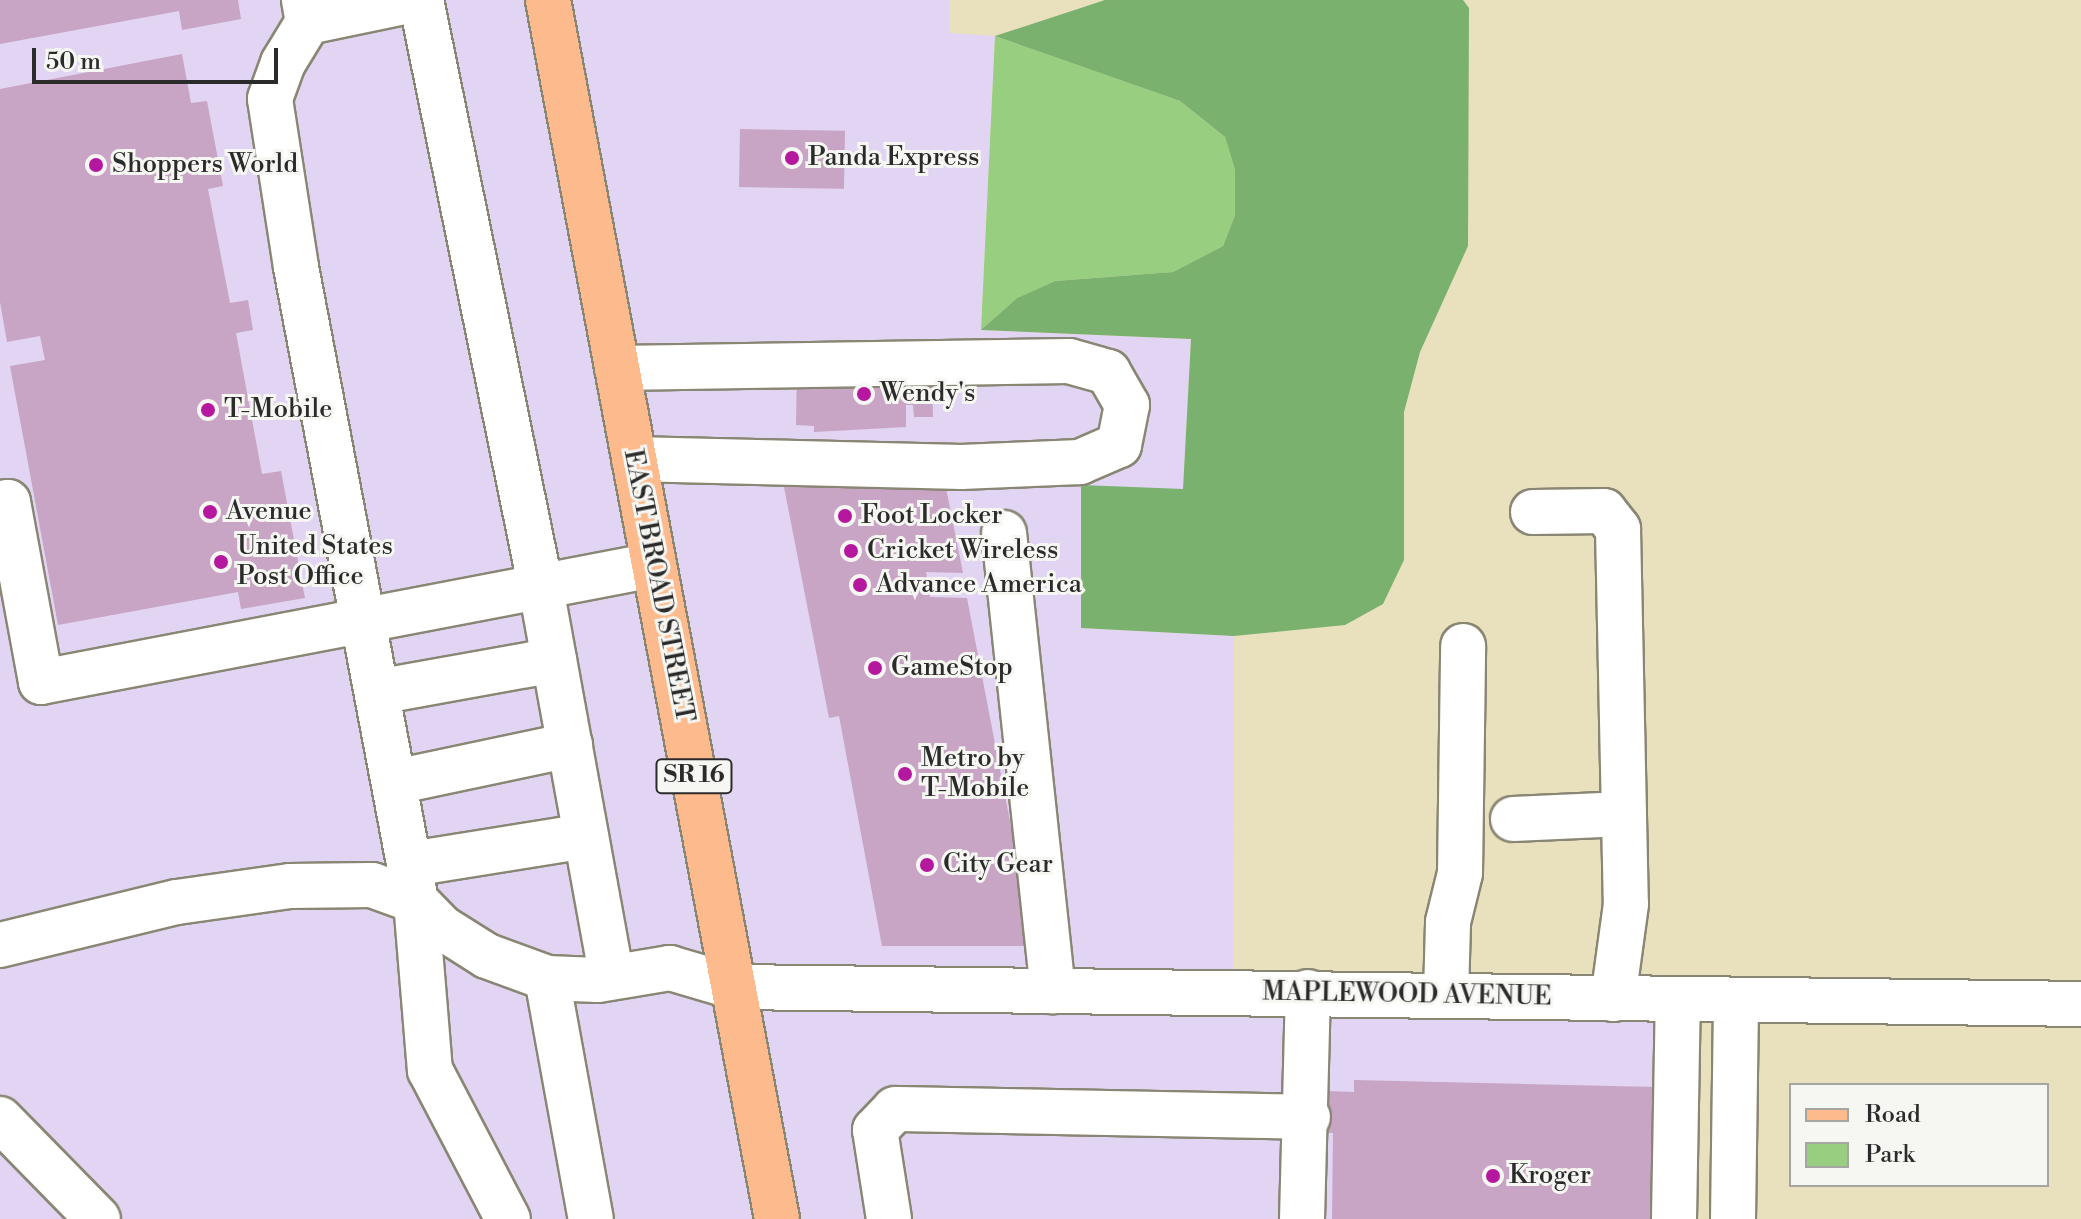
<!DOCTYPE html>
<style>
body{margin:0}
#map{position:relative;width:2081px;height:1219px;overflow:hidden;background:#e9e1bd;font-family:"Libre Bodoni",serif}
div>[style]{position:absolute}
.built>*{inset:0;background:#e2d4f3}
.green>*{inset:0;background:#98ce80}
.forest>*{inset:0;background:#7ab16e}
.building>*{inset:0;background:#c8a4c5;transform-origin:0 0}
.roads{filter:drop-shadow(2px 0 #8a8674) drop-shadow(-2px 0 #8a8674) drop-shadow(0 2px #8a8674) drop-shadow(0 -2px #8a8674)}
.minor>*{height:44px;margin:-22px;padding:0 22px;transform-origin:22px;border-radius:22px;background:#fff}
.major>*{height:44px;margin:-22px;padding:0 22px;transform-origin:22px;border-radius:22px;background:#fcba8d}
.dots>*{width:22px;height:22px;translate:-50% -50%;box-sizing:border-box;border:4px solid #f6f6f2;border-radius:50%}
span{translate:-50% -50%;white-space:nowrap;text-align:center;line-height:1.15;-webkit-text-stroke:6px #f6f6f2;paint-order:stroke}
.shield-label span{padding:2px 6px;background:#f6f6f2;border:2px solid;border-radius:6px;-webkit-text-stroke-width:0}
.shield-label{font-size:24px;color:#2b2b2b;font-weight:700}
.poi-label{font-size:26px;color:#2b2b2b}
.left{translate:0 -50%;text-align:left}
.street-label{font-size:26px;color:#2b2b2b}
.legend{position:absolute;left:1789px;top:1083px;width:260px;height:104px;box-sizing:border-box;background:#f6f6f2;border:2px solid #a5a5a2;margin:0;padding:10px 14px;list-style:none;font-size:24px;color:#2b2b2b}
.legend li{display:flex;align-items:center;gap:16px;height:40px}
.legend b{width:40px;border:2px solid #a5a5a2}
.scale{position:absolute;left:32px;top:48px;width:246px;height:36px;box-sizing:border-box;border:4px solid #2b2b2b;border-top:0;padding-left:10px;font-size:24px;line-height:28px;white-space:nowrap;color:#2b2b2b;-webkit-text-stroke:6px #f6f6f2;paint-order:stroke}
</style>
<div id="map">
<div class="built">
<div style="clip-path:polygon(0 0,949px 0,949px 33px,995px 36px,981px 330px,1191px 339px,1183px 489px,1081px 628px,1234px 636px,1233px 991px,1658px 998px,1681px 1219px,0 1219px)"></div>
</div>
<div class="green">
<div style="clip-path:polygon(995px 36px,1180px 101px,1225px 137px,1235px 170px,1235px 215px,1223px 246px,1173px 272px,1055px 281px,1017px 298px,981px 330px)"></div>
</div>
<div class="forest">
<div style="clip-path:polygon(1105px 0,1463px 0,1469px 8px,1468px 246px,1420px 352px,1404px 412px,1404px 560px,1383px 604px,1345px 625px,1234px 636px,1081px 628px,1081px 485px,1183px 489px,1191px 339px,981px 330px,1017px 298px,1055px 281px,1173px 272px,1223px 246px,1235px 215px,1235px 170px,1225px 137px,1180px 101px,995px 36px)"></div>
</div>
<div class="building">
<div style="clip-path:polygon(0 0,238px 0,241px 19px,182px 30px,179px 11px,0 44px)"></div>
<div style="clip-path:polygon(182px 54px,191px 103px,207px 101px,223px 186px,208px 189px,230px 303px,248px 300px,253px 330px,236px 333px,262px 474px,281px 471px,305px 598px,241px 609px,238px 592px,58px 625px,10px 366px,45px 360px,40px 336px,7px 342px,0 302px,0 89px)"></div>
<div style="left:740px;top:129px;width:105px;height:58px;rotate:1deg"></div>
<div style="clip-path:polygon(797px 368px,932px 383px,933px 417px,914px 417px,913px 405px,906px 405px,906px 427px,814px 432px,814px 426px,796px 425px)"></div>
<div style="clip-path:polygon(797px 484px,946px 488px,963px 573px,926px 572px,930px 597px,967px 598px,1034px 946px,882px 946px,839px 716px,829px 718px,784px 487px)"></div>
<div style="clip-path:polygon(1354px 1080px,1656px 1087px,1654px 1219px,1332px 1219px,1333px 1133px,1326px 1133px,1327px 1091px,1354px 1092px)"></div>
</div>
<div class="roads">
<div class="minor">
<div style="left:304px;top:0;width:22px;rotate:80deg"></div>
<div style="left:308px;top:22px;width:48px;rotate:121.4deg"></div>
<div style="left:283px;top:63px;width:38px;rotate:110deg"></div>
<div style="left:270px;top:99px;width:170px;rotate:81.2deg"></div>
<div style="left:296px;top:267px;width:645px;rotate:79.28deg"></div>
<div style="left:416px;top:901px;width:36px;rotate:46deg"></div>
<div style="left:441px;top:927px;width:54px;rotate:32.2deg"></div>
<div style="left:487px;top:956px;width:64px;rotate:20.1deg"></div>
<div style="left:547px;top:978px;width:51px;rotate:2.2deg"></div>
<div style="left:598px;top:980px;width:73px;rotate:-9.5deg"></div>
<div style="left:670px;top:968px;width:67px;rotate:16.5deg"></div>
<div style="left:734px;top:987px;width:1347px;rotate:0.72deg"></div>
<div style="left:421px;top:0;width:600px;rotate:78.47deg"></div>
<div style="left:541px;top:588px;width:395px;rotate:79.7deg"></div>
<div style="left:308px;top:22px;width:107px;rotate:-11.8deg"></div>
<div style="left:617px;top:368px;width:452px;rotate:-0.9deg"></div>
<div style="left:1069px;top:361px;width:41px;rotate:15.8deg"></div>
<div style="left:1108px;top:372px;width:38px;rotate:60deg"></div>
<div style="left:1127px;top:405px;width:41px;rotate:101.3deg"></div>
<div style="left:1119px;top:445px;width:43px;rotate:156.4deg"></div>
<div style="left:1080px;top:462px;width:119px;rotate:177.6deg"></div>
<div style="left:961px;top:467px;width:327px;rotate:-178.6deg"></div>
<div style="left:0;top:503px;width:8px;rotate:-7deg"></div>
<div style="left:8px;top:502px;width:183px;rotate:79.6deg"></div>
<div style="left:41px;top:682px;width:624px;rotate:-10.81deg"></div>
<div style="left:1533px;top:512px;width:71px;rotate:-0.8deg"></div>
<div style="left:1604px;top:511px;width:23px;rotate:52deg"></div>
<div style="left:1618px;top:529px;width:375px;rotate:88.8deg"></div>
<div style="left:1626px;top:904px;width:96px;rotate:97.8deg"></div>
<div style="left:1004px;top:533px;width:461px;rotate:83.9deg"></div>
<div style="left:377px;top:692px;width:180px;rotate:-10.2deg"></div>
<div style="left:395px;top:782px;width:179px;rotate:-11.9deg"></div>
<div style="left:1513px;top:819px;width:111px;rotate:-2.6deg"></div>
<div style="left:411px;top:864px;width:177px;rotate:-9.1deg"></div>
<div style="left:0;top:945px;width:182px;rotate:-13.7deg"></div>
<div style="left:177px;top:902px;width:114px;rotate:-8.1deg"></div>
<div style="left:290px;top:886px;width:82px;rotate:-0.7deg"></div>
<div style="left:372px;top:885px;width:47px;rotate:20deg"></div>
<div style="left:416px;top:901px;width:170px;rotate:85.3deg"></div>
<div style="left:430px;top:1070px;width:168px;rotate:62.4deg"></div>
<div style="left:547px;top:978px;width:245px;rotate:79.7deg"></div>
<div style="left:1446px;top:995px;width:73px;rotate:-88.4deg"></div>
<div style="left:1448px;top:922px;width:50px;rotate:-76.2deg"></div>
<div style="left:1460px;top:873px;width:227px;rotate:-89.2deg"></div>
<div style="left:0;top:1119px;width:140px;rotate:45.6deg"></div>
<div style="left:889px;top:1219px;width:90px;rotate:-98.9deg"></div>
<div style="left:875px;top:1130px;width:29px;rotate:-46deg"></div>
<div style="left:895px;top:1109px;width:413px;rotate:1.1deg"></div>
<div style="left:1302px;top:1219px;width:227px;rotate:-88.5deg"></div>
<div style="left:1674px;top:1219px;width:220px;rotate:-89deg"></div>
<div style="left:1733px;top:1219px;width:219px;rotate:-89.2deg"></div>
</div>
<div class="major">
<div style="left:548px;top:0;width:1240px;rotate:79.36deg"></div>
</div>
</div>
<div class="dots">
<div style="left:792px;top:158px;background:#b5179e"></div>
<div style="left:96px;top:165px;background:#b5179e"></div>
<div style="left:864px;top:394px;background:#b5179e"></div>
<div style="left:208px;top:410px;background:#b5179e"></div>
<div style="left:210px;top:512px;background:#b5179e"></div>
<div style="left:845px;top:516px;background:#b5179e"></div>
<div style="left:851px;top:551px;background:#b5179e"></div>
<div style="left:221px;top:562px;background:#b5179e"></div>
<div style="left:860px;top:585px;background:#b5179e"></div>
<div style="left:875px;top:668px;background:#b5179e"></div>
<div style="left:905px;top:774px;background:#b5179e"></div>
<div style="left:927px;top:865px;background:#b5179e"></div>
<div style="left:1493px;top:1176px;background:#b5179e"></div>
</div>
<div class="shield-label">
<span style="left:694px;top:776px">SR 16</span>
</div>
<div class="poi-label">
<span class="left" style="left:808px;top:158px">Panda Express</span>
<span class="left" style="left:112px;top:165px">Shoppers World</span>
<span class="left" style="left:880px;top:394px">Wendy's</span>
<span class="left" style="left:224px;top:410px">T-Mobile</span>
<span class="left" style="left:226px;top:512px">Avenue</span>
<span class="left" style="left:861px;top:516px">Foot Locker</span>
<span class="left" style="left:237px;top:562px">United States<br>Post Office</span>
<span class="left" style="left:867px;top:551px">Cricket Wireless</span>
<span class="left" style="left:876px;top:585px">Advance America</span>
<span class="left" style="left:891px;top:668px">GameStop</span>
<span class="left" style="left:921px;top:774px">Metro by<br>T-Mobile</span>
<span class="left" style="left:943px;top:865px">City Gear</span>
<span class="left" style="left:1509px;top:1176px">Kroger</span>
</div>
<div class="street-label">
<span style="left:658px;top:586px;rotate:79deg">EAST BROAD STREET</span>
<span style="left:1407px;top:995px;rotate:1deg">MAPLEWOOD AVENUE</span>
</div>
<ul class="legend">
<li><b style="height:10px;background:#fcba8d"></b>Road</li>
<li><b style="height:22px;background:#98ce80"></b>Park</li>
</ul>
<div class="scale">50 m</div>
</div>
